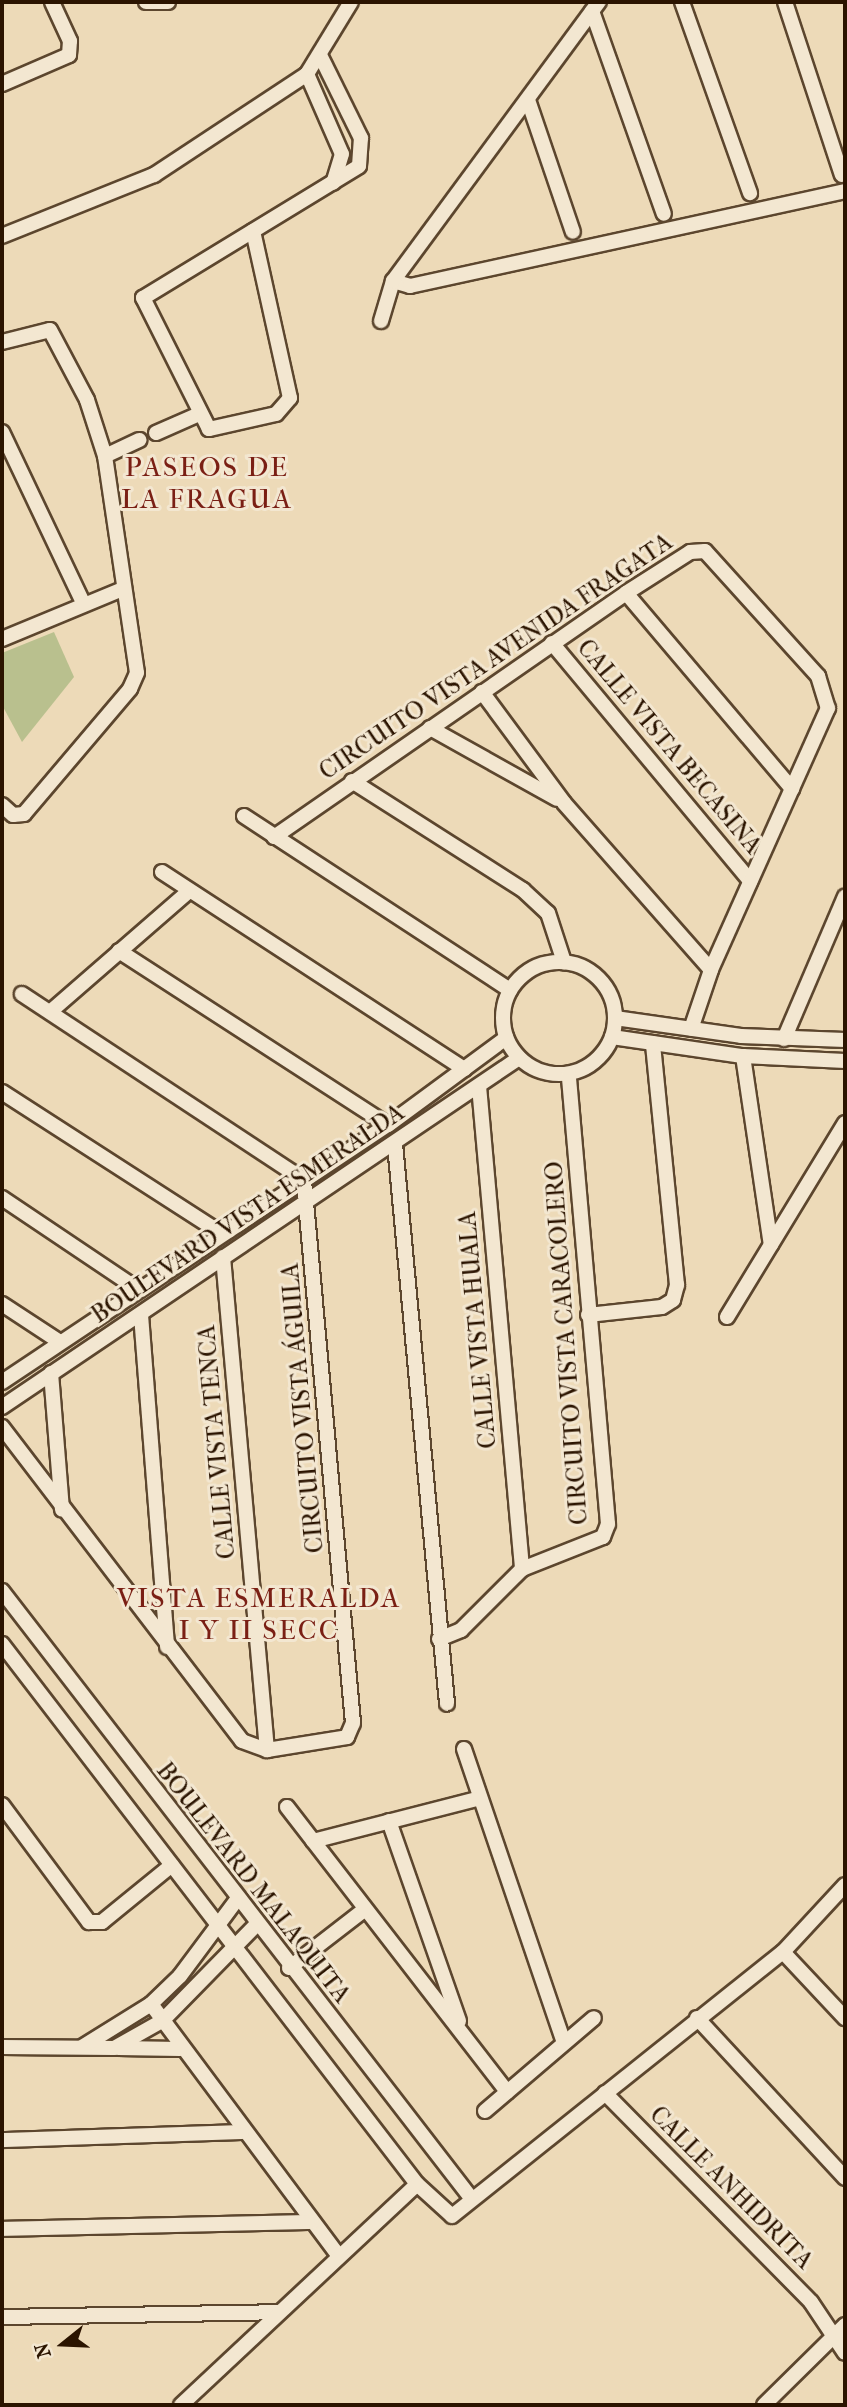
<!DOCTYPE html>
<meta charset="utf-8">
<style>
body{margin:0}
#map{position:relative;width:847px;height:2407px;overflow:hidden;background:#eddab8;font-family:"IM FELL French Canon",serif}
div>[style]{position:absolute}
.green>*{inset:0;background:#b9c08e}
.roads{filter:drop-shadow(2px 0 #5c462e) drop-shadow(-2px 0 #5c462e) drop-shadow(0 2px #5c462e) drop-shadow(0 -2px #5c462e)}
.street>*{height:14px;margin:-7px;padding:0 7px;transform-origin:7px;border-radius:7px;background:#f3e7d1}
.street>.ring{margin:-7px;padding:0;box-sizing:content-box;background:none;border:14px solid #f3e7d1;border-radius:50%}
span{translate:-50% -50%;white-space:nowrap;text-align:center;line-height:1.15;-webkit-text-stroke:6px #f3e7d1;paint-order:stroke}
.street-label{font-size:24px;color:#2b1400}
.quarter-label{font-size:28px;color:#7a1f14;letter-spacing:2px}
.frame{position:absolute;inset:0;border:4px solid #2b1400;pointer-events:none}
.north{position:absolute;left:28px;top:2309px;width:70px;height:70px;-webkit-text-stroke:5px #f3e7d1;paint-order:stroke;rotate:252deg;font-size:19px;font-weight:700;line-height:28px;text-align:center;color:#2b1400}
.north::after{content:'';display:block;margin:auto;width:24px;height:32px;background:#2b1400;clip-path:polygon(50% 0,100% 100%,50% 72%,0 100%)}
</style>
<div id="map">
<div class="green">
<div style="clip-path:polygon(54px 632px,74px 677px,22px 742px,2px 705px,2px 653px)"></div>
</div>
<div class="roads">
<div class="street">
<div style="left:146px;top:2px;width:22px"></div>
<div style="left:682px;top:2px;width:203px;rotate:70.4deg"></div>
<div style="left:785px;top:2px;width:182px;rotate:71.8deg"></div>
<div style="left:592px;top:11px;width:215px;rotate:70.5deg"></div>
<div style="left:307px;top:74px;width:87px;rotate:66.4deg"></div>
<div style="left:342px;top:154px;width:30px;rotate:107deg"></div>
<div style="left:2px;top:84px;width:73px;rotate:-23.4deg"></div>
<div style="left:69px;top:55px;width:14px;rotate:-86deg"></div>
<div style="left:70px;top:41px;width:43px;rotate:-114.8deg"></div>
<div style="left:528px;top:100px;width:139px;rotate:71.2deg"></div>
<div style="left:253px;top:231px;width:171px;rotate:77.5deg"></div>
<div style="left:290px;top:398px;width:21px;rotate:131deg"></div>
<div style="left:276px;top:414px;width:69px;rotate:167.4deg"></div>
<div style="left:209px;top:429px;width:147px;rotate:-116.7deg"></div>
<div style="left:143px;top:298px;width:253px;rotate:-31.4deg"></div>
<div style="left:359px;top:166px;width:28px;rotate:-86deg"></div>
<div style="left:361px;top:138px;width:93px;rotate:-116.3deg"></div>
<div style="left:2px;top:236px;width:164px;rotate:-21.9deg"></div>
<div style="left:154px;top:175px;width:183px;rotate:-33.4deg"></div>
<div style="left:307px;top:74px;width:84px;rotate:-58.6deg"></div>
<div style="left:393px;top:281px;width:18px;rotate:16deg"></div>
<div style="left:410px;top:286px;width:445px;rotate:-12.3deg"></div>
<div style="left:381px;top:321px;width:42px;rotate:-73.3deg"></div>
<div style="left:393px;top:281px;width:347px;rotate:-53.6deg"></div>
<div style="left:2px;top:342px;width:49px;rotate:-14deg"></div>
<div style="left:50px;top:330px;width:79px;rotate:62.1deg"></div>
<div style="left:87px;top:400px;width:59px;rotate:72.2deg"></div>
<div style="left:105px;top:456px;width:219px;rotate:81.6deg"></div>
<div style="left:137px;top:673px;width:17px;rotate:114deg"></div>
<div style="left:130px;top:689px;width:164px;rotate:130.3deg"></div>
<div style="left:24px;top:814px;width:11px;rotate:175deg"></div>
<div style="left:13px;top:815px;width:15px;rotate:-138deg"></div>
<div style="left:2px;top:432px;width:191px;rotate:64.6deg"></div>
<div style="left:156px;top:433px;width:45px;rotate:-23.7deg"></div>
<div style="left:105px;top:456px;width:38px;rotate:-25deg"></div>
<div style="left:626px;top:593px;width:257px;rotate:49.7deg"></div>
<div style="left:2px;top:639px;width:131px;rotate:-22.5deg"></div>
<div style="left:552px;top:643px;width:310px;rotate:50.2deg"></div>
<div style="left:482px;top:692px;width:138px;rotate:53.5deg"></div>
<div style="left:564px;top:803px;width:222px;rotate:48.6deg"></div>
<div style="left:430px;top:728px;width:145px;rotate:29.2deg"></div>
<div style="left:352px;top:781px;width:203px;rotate:32.5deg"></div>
<div style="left:523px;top:890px;width:34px;rotate:43deg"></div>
<div style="left:548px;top:913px;width:52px;rotate:71.9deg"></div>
<div style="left:244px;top:816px;width:318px;rotate:33.2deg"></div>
<div style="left:274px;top:837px;width:428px;rotate:-34.7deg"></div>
<div style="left:626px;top:593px;width:76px;rotate:-32.6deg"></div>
<div style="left:690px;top:552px;width:15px;rotate:-4deg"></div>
<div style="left:705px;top:551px;width:169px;rotate:47.9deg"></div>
<div style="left:818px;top:676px;width:34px;rotate:73deg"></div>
<div style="left:828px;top:708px;width:287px;rotate:114.1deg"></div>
<div style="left:711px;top:970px;width:62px;rotate:108.7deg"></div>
<div style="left:162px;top:872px;width:361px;rotate:33.1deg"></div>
<div style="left:119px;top:951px;width:320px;rotate:32.9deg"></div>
<div class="ring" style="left:503px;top:962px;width:98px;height:98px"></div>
<div style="left:50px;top:1012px;width:184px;rotate:-41deg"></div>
<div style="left:615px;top:1018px;width:127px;rotate:8.1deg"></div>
<div style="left:741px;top:1036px;width:104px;rotate:2.2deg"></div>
<div style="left:612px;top:1037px;width:132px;rotate:8.3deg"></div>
<div style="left:743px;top:1056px;width:102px;rotate:2.8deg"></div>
<div style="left:784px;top:1039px;width:155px;rotate:-66.8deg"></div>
<div style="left:743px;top:1056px;width:191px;rotate:81.6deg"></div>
<div style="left:479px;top:1086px;width:485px;rotate:84.9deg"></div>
<div style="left:2px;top:1092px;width:262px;rotate:32.8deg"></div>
<div style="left:395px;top:1144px;width:562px;rotate:84.69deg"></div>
<div style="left:2px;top:1198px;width:165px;rotate:33.9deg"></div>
<div style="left:223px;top:1257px;width:495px;rotate:84.9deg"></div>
<div style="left:2px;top:1304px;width:69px;rotate:33.2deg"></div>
<div style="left:141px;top:1315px;width:333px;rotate:85.5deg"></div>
<div style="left:588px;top:1315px;width:74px;rotate:-6.2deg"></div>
<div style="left:662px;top:1307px;width:13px;rotate:-32deg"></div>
<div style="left:673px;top:1300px;width:16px;rotate:-75deg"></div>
<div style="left:677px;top:1285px;width:243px;rotate:-95.7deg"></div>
<div style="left:727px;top:1317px;width:227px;rotate:-58.7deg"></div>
<div style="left:51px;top:1373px;width:137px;rotate:85.4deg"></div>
<div style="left:2px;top:1382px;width:464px;rotate:-33.7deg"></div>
<div style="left:388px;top:1125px;width:147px;rotate:-36.4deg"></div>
<div style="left:2px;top:1407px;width:624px;rotate:-34.02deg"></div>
<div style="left:2px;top:1427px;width:395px;rotate:52.6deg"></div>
<div style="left:242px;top:1741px;width:27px;rotate:20deg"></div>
<div style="left:267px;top:1750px;width:81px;rotate:-9.2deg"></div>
<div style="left:347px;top:1737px;width:15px;rotate:-67deg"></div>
<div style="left:353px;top:1723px;width:545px;rotate:-95.16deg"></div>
<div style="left:304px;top:1180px;width:338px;rotate:-146.6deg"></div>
<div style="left:2px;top:1591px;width:768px;rotate:52.3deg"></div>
<div style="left:439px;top:1639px;width:24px;rotate:-22deg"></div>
<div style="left:461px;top:1630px;width:86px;rotate:-45deg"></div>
<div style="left:522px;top:1569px;width:87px;rotate:-21.6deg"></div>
<div style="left:603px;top:1537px;width:14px;rotate:-69deg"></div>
<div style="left:608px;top:1524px;width:452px;rotate:-95deg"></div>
<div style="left:2px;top:1644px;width:681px;rotate:52.46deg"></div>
<div style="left:417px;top:2184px;width:47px;rotate:42.4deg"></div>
<div style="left:452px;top:2216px;width:423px;rotate:-38.6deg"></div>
<div style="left:783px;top:1952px;width:91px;rotate:-47.2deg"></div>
<div style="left:464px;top:1749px;width:310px;rotate:71.2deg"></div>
<div style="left:2px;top:1805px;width:146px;rotate:53.4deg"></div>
<div style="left:89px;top:1922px;width:13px"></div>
<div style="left:102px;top:1922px;width:90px;rotate:-39.2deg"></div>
<div style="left:287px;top:1807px;width:360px;rotate:52.3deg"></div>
<div style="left:389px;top:1821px;width:212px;rotate:70.7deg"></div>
<div style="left:313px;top:1841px;width:169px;rotate:-14.4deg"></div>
<div style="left:783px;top:1952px;width:91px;rotate:46.8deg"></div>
<div style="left:289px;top:1968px;width:95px;rotate:-37.7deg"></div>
<div style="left:151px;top:2004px;width:314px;rotate:53.3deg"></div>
<div style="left:697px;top:2018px;width:218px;rotate:47.2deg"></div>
<div style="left:2px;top:2047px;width:112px;rotate:0.5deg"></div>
<div style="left:114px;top:2048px;width:55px;rotate:-29.4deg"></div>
<div style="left:162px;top:2021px;width:134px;rotate:-45.6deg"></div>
<div style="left:82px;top:2047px;width:81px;rotate:-31.9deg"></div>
<div style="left:151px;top:2004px;width:40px;rotate:-44deg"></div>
<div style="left:180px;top:1976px;width:94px;rotate:-53.3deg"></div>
<div style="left:118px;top:2048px;width:62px;rotate:0.9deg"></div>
<div style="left:605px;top:2093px;width:293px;rotate:45.4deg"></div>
<div style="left:811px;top:2302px;width:61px;rotate:56.3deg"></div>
<div style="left:485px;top:2111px;width:143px;rotate:-40.5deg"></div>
<div style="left:2px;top:2140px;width:240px;rotate:-1.9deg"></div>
<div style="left:2px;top:2229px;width:310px;rotate:-1.3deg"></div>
<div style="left:2px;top:2317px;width:277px;rotate:-1deg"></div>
<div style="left:181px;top:2405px;width:323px;rotate:-43.1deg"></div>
<div style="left:764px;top:2405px;width:114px;rotate:-44.6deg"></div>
</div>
</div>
<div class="street-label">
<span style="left:496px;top:657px;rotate:-34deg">CIRCUITO VISTA AVENIDA FRAGATA</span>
<span style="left:669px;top:747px;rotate:50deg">CALLE VISTA BECASINA</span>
<span style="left:248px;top:1214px;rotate:-34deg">BOULEVARD VISTA ESMERALDA</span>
<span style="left:478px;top:1330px;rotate:-95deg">CALLE VISTA HUALA</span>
<span style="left:567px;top:1343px;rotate:-94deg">CIRCUITO VISTA CARACOLERO</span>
<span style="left:303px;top:1408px;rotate:-95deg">CIRCUITO VISTA ÁGUILA</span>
<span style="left:217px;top:1442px;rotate:-95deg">CALLE VISTA TENCA</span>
<span style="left:253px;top:1883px;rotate:52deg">BOULEVARD MALAQUITA</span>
<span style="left:731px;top:2188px;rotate:45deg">CALLE ANHIDRITA</span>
</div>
<div class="quarter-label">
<span style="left:207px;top:483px">PASEOS DE<br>LA FRAGUA</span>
<span style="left:259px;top:1614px">VISTA ESMERALDA<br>I Y II SECC</span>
</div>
<div class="frame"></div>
<div class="north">N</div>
</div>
